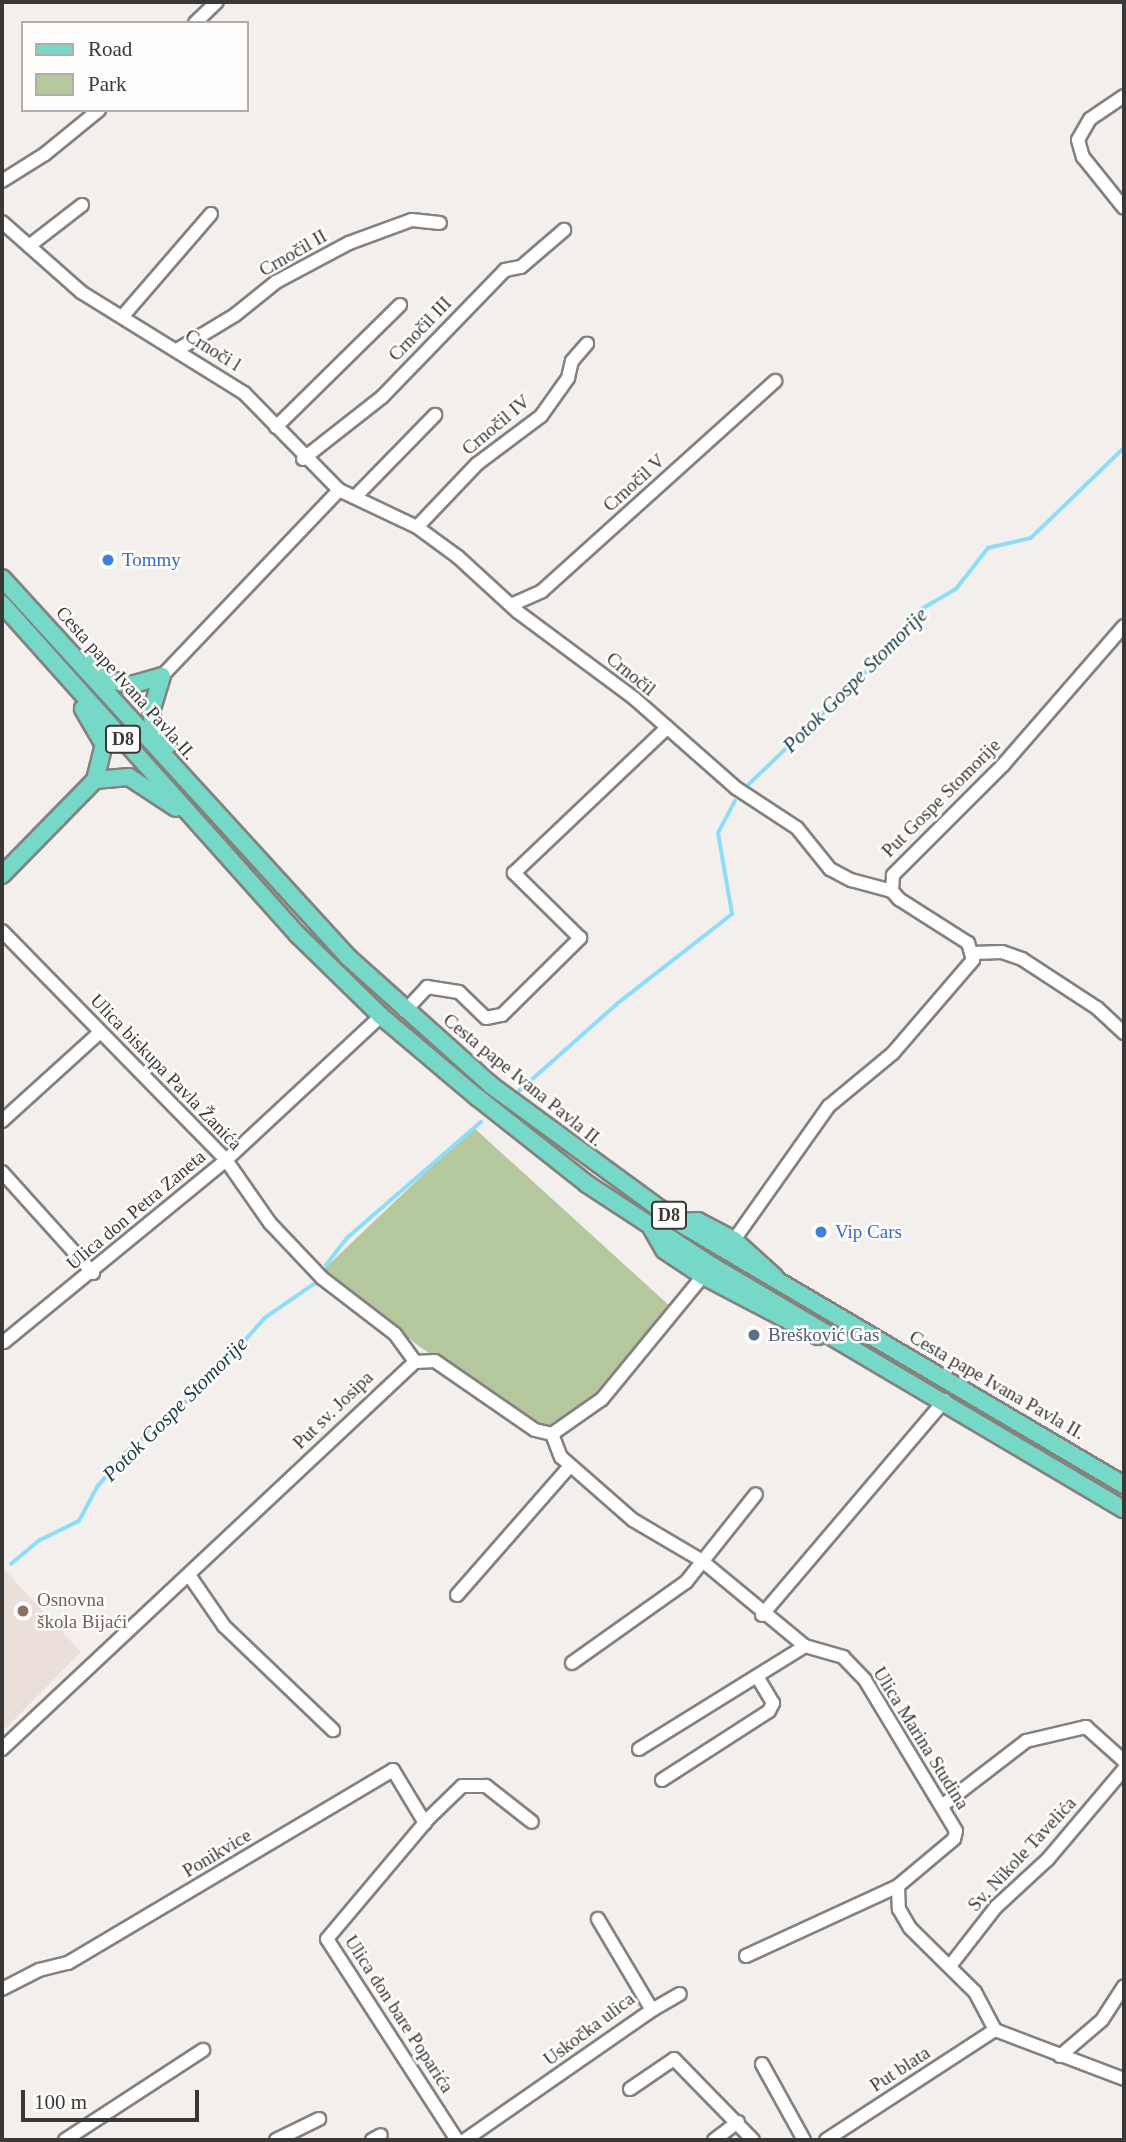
<!DOCTYPE html>
<meta charset="utf-8">
<style>
body{margin:0}
#map{position:relative;width:1126px;height:2142px;overflow:hidden;background:#f2efed;font-family:Georgia,serif}
div>[style]{position:absolute}
.built>*{inset:0;background:#eae0d9}
.green>*{inset:0;background:#b4c79d}
.stream>*{height:3.5px;margin:-1.75px;padding:0 1.75px;transform-origin:1.75px;border-radius:1.75px;background:#8dddf8}
.roads{filter:drop-shadow(2px 0 #84817f) drop-shadow(-2px 0 #84817f) drop-shadow(0 2px #84817f) drop-shadow(0 -2px #84817f)}
.minor>*{height:12px;margin:-6px;padding:0 6px;transform-origin:6px;border-radius:6px;background:#fff}
.major>*{height:16px;margin:-8px;padding:0 8px;transform-origin:8px;border-radius:8px;background:#76d9c8}
.dots>*{width:19px;height:19px;translate:-50% -50%;box-sizing:border-box;border:4px solid #fffdfb;border-radius:50%}
span{translate:-50% -50%;white-space:nowrap;text-align:center;line-height:1.15;-webkit-text-stroke:5px #fffdfb;paint-order:stroke}
.shield-label span{padding:2px 5px;background:#fffdfb;border:2px solid;border-radius:5px;-webkit-text-stroke-width:0}
.shield-label{font-size:18px;color:#393837;font-weight:700}
.street-label{font-size:19px;color:#393837}
.shop-label{font-size:19px;color:#366cbe}
.left{translate:0 -50%;text-align:left}
.service-label{font-size:19px;color:#4e5e75}
.education-label{font-size:19px;color:#785e54}
.water-label{font-size:21px;color:#193e4a;font-style:italic}
.frame{position:absolute;inset:0;border:4px solid #393837;pointer-events:none}
.legend{position:absolute;left:21px;top:21px;width:228px;height:91px;box-sizing:border-box;background:#fffdfb;border:2px solid #b0aead;margin:0;padding:9px 12px;list-style:none;font-size:21px;color:#393837}
.legend li{display:flex;align-items:center;gap:14px;height:35px}
.legend b{width:35px;border:2px solid #b0aead}
.scale{position:absolute;left:21px;top:2090px;width:178px;height:32px;box-sizing:border-box;border:4px solid #393837;border-top:0;padding-left:9px;font-size:21px;line-height:24px;white-space:nowrap;color:#393837;-webkit-text-stroke:5px #fffdfb;paint-order:stroke}
</style>
<div id="map">
<div class="built">
<div style="clip-path:polygon(2px 1567px,81px 1652px,2px 1732px)"></div>
</div>
<div class="green">
<div style="clip-path:polygon(473px 1127px,672px 1308px,582px 1410px,554px 1429px,530px 1423px,416px 1344px,323px 1270px)"></div>
</div>
<div class="stream">
<div style="left:746px;top:787px;width:199px;rotate:-43.8deg"></div>
<div style="left:890px;top:649px;width:49px;rotate:-52.4deg"></div>
<div style="left:920px;top:610px;width:42px;rotate:-30.3deg"></div>
<div style="left:956px;top:589px;width:52px;rotate:-52deg"></div>
<div style="left:988px;top:548px;width:44px;rotate:-13.1deg"></div>
<div style="left:1031px;top:538px;width:129px;rotate:-44.1deg"></div>
<div style="left:519px;top:1091px;width:131px;rotate:-41.6deg"></div>
<div style="left:617px;top:1004px;width:146px;rotate:-38deg"></div>
<div style="left:732px;top:914px;width:82px;rotate:-99.8deg"></div>
<div style="left:718px;top:833px;width:36px;rotate:-62deg"></div>
<div style="left:326px;top:1265px;width:34px;rotate:-52deg"></div>
<div style="left:347px;top:1238px;width:177px;rotate:-40.9deg"></div>
<div style="left:11px;top:1564px;width:38px;rotate:-40deg"></div>
<div style="left:40px;top:1540px;width:43px;rotate:-26deg"></div>
<div style="left:79px;top:1521px;width:40px;rotate:-62deg"></div>
<div style="left:98px;top:1486px;width:43px;rotate:-50.7deg"></div>
<div style="left:125px;top:1453px;width:99px;rotate:-40.1deg"></div>
<div style="left:201px;top:1389px;width:96px;rotate:-48deg"></div>
<div style="left:265px;top:1318px;width:60px;rotate:-34.8deg"></div>
</div>
<div class="roads">
<div class="minor">
<div style="left:195px;top:23px;width:30px;rotate:-44deg"></div>
<div style="left:1124px;top:96px;width:41px;rotate:145.9deg"></div>
<div style="left:1090px;top:119px;width:24px;rotate:120deg"></div>
<div style="left:1078px;top:140px;width:18px;rotate:74deg"></div>
<div style="left:1083px;top:157px;width:65px;rotate:51.2deg"></div>
<div style="left:2px;top:181px;width:51px;rotate:-32.1deg"></div>
<div style="left:45px;top:154px;width:70px;rotate:-39.2deg"></div>
<div style="left:2px;top:222px;width:106px;rotate:41.5deg"></div>
<div style="left:81px;top:292px;width:192px;rotate:31.8deg"></div>
<div style="left:244px;top:393px;width:136px;rotate:45.6deg"></div>
<div style="left:339px;top:490px;width:86px;rotate:25.4deg"></div>
<div style="left:417px;top:527px;width:51px;rotate:36.2deg"></div>
<div style="left:458px;top:557px;width:81px;rotate:42.5deg"></div>
<div style="left:518px;top:612px;width:146px;rotate:36.6deg"></div>
<div style="left:635px;top:699px;width:135px;rotate:41.4deg"></div>
<div style="left:736px;top:788px;width:73px;rotate:33.3deg"></div>
<div style="left:797px;top:828px;width:53px;rotate:51.2deg"></div>
<div style="left:830px;top:869px;width:24px;rotate:28deg"></div>
<div style="left:851px;top:880px;width:42px;rotate:15deg"></div>
<div style="left:29px;top:246px;width:67px;rotate:-37.7deg"></div>
<div style="left:122px;top:317px;width:136px;rotate:-49.2deg"></div>
<div style="left:177px;top:350px;width:68px;rotate:-31.1deg"></div>
<div style="left:235px;top:315px;width:53px;rotate:-38.8deg"></div>
<div style="left:276px;top:282px;width:83px;rotate:-28.1deg"></div>
<div style="left:349px;top:243px;width:67px;rotate:-20.1deg"></div>
<div style="left:412px;top:220px;width:28px;rotate:6deg"></div>
<div style="left:276px;top:427px;width:174px;rotate:-44.5deg"></div>
<div style="left:303px;top:459px;width:100px;rotate:-38.1deg"></div>
<div style="left:382px;top:397px;width:177px;rotate:-45.9deg"></div>
<div style="left:505px;top:270px;width:16px;rotate:-11deg"></div>
<div style="left:521px;top:267px;width:57px;rotate:-40.7deg"></div>
<div style="left:355px;top:497px;width:115px;rotate:-45.7deg"></div>
<div style="left:417px;top:527px;width:87px;rotate:-46.4deg"></div>
<div style="left:477px;top:464px;width:80px;rotate:-36.9deg"></div>
<div style="left:541px;top:416px;width:47px;rotate:-54.6deg"></div>
<div style="left:568px;top:378px;width:17px;rotate:-77deg"></div>
<div style="left:572px;top:361px;width:23px;rotate:-49deg"></div>
<div style="left:511px;top:605px;width:34px;rotate:-24deg"></div>
<div style="left:542px;top:591px;width:314px;rotate:-42deg"></div>
<div style="left:162px;top:676px;width:257px;rotate:-46.4deg"></div>
<div style="left:2px;top:931px;width:320px;rotate:45.6deg"></div>
<div style="left:226px;top:1160px;width:77px;rotate:55.1deg"></div>
<div style="left:270px;top:1223px;width:76px;rotate:46.6deg"></div>
<div style="left:322px;top:1278px;width:92px;rotate:37.5deg"></div>
<div style="left:395px;top:1334px;width:34px;rotate:54deg"></div>
<div style="left:973px;top:953px;width:29px;rotate:-2deg"></div>
<div style="left:1002px;top:952px;width:21px;rotate:19deg"></div>
<div style="left:1022px;top:959px;width:90px;rotate:33.2deg"></div>
<div style="left:1097px;top:1008px;width:37px;rotate:43deg"></div>
<div style="left:405px;top:1011px;width:33px;rotate:-47deg"></div>
<div style="left:427px;top:987px;width:32px;rotate:9deg"></div>
<div style="left:459px;top:992px;width:37px;rotate:44deg"></div>
<div style="left:486px;top:1018px;width:16px;rotate:-11deg"></div>
<div style="left:502px;top:1015px;width:110px;rotate:-44.6deg"></div>
<div style="left:580px;top:938px;width:93px;rotate:-135.4deg"></div>
<div style="left:514px;top:873px;width:211px;rotate:-43.5deg"></div>
<div style="left:2px;top:1121px;width:132px;rotate:-42.2deg"></div>
<div style="left:2px;top:1172px;width:136px;rotate:48deg"></div>
<div style="left:734px;top:1240px;width:164px;rotate:-54.7deg"></div>
<div style="left:829px;top:1106px;width:83px;rotate:-39.6deg"></div>
<div style="left:893px;top:1053px;width:123px;rotate:-49.3deg"></div>
<div style="left:973px;top:960px;width:18px;rotate:-106deg"></div>
<div style="left:968px;top:943px;width:82px;rotate:-147.5deg"></div>
<div style="left:899px;top:899px;width:11px;rotate:-131deg"></div>
<div style="left:892px;top:891px;width:16px;rotate:-86deg"></div>
<div style="left:893px;top:875px;width:156px;rotate:-45deg"></div>
<div style="left:1003px;top:765px;width:184px;rotate:-49deg"></div>
<div style="left:4px;top:1342px;width:287px;rotate:-39.3deg"></div>
<div style="left:226px;top:1160px;width:212px;rotate:-42.9deg"></div>
<div style="left:552px;top:1434px;width:25px;rotate:69deg"></div>
<div style="left:561px;top:1457px;width:96px;rotate:41.2deg"></div>
<div style="left:633px;top:1520px;width:79px;rotate:30.5deg"></div>
<div style="left:701px;top:1560px;width:135px;rotate:39.6deg"></div>
<div style="left:805px;top:1646px;width:40px;rotate:16deg"></div>
<div style="left:843px;top:1657px;width:32px;rotate:46deg"></div>
<div style="left:865px;top:1680px;width:176px;rotate:58.9deg"></div>
<div style="left:956px;top:1831px;width:8px;rotate:104deg"></div>
<div style="left:954px;top:1839px;width:73px;rotate:140deg"></div>
<div style="left:898px;top:1886px;width:23px;rotate:88deg"></div>
<div style="left:899px;top:1909px;width:22px;rotate:60deg"></div>
<div style="left:910px;top:1928px;width:91px;rotate:44.6deg"></div>
<div style="left:975px;top:1992px;width:43px;rotate:62.2deg"></div>
<div style="left:189px;top:1575px;width:62px;rotate:55.5deg"></div>
<div style="left:224px;top:1626px;width:151px;rotate:43.7deg"></div>
<div style="left:457px;top:1595px;width:171px;rotate:-48.8deg"></div>
<div style="left:762px;top:1615px;width:282px;rotate:-49.6deg"></div>
<div style="left:572px;top:1663px;width:140px;rotate:-35.4deg"></div>
<div style="left:686px;top:1582px;width:112px;rotate:-51.5deg"></div>
<div style="left:2px;top:1749px;width:566px;rotate:-43.14deg"></div>
<div style="left:415px;top:1362px;width:20px;rotate:-3deg"></div>
<div style="left:435px;top:1361px;width:121px;rotate:34.6deg"></div>
<div style="left:535px;top:1430px;width:17px;rotate:13deg"></div>
<div style="left:552px;top:1434px;width:61px;rotate:-35deg"></div>
<div style="left:602px;top:1399px;width:159px;rotate:-50.6deg"></div>
<div style="left:639px;top:1749px;width:195px;rotate:-31.8deg"></div>
<div style="left:662px;top:1780px;width:127px;rotate:-32.8deg"></div>
<div style="left:769px;top:1711px;width:9px;rotate:-63deg"></div>
<div style="left:773px;top:1703px;width:31px;rotate:-121deg"></div>
<div style="left:943px;top:1805px;width:105px;rotate:-37.6deg"></div>
<div style="left:1026px;top:1741px;width:62px;rotate:-13.1deg"></div>
<div style="left:1086px;top:1727px;width:51px;rotate:41.8deg"></div>
<div style="left:746px;top:1956px;width:167px;rotate:-24.7deg"></div>
<div style="left:950px;top:1966px;width:75px;rotate:-52.1deg"></div>
<div style="left:996px;top:1907px;width:71px;rotate:-42.7deg"></div>
<div style="left:1048px;top:1859px;width:118px;rotate:-49.8deg"></div>
<div style="left:2px;top:1989px;width:42px;rotate:-27.2deg"></div>
<div style="left:39px;top:1970px;width:30px;rotate:-14deg"></div>
<div style="left:68px;top:1963px;width:378px;rotate:-30.7deg"></div>
<div style="left:393px;top:1770px;width:62px;rotate:58.9deg"></div>
<div style="left:652px;top:2010px;width:32px;rotate:-30deg"></div>
<div style="left:995px;top:2030px;width:138px;rotate:20.8deg"></div>
<div style="left:1060px;top:2056px;width:55px;rotate:-40.6deg"></div>
<div style="left:1102px;top:2020px;width:40px;rotate:-57.1deg"></div>
<div style="left:762px;top:2064px;width:87px;rotate:61.1deg"></div>
<div style="left:630px;top:2089px;width:53px;rotate:-34.3deg"></div>
<div style="left:674px;top:2059px;width:113px;rotate:45.7deg"></div>
<div style="left:65px;top:2140px;width:165px;rotate:-33.1deg"></div>
<div style="left:276px;top:2140px;width:48px;rotate:-26deg"></div>
<div style="left:372px;top:2140px;width:10px;rotate:-29deg"></div>
<div style="left:457px;top:2140px;width:239px;rotate:-122.9deg"></div>
<div style="left:327px;top:1939px;width:158px;rotate:-49.9deg"></div>
<div style="left:429px;top:1818px;width:46px;rotate:-44.1deg"></div>
<div style="left:462px;top:1786px;width:24px"></div>
<div style="left:486px;top:1786px;width:58px;rotate:38deg"></div>
<div style="left:465px;top:2140px;width:228px;rotate:-34.8deg"></div>
<div style="left:652px;top:2010px;width:106px;rotate:-120.7deg"></div>
<div style="left:714px;top:2140px;width:30px;rotate:-37deg"></div>
<div style="left:826px;top:2140px;width:202px;rotate:-33.1deg"></div>
</div>
<div class="major">
<div style="left:2px;top:578px;width:515px;rotate:47.6deg"></div>
<div style="left:349px;top:958px;width:192px;rotate:41.8deg"></div>
<div style="left:492px;top:1086px;width:230px;rotate:36.2deg"></div>
<div style="left:678px;top:1222px;width:518px;rotate:30.53deg"></div>
<div style="left:2px;top:604px;width:443px;rotate:48.2deg"></div>
<div style="left:297px;top:934px;width:117px;rotate:44.3deg"></div>
<div style="left:381px;top:1016px;width:126px;rotate:40.2deg"></div>
<div style="left:477px;top:1097px;width:140px;rotate:38.3deg"></div>
<div style="left:587px;top:1184px;width:152px;rotate:33.2deg"></div>
<div style="left:714px;top:1267px;width:476px;rotate:30.6deg"></div>
<div style="left:92px;top:659px;width:28px;rotate:48deg"></div>
<div style="left:111px;top:680px;width:21px;rotate:14deg"></div>
<div style="left:131px;top:685px;width:32px;rotate:-16deg"></div>
<div style="left:162px;top:676px;width:37px;rotate:107deg"></div>
<div style="left:151px;top:711px;width:17px;rotate:80deg"></div>
<div style="left:154px;top:728px;width:22px;rotate:51deg"></div>
<div style="left:95px;top:780px;width:34px;rotate:-5deg"></div>
<div style="left:129px;top:777px;width:56px;rotate:33.4deg"></div>
<div style="left:2px;top:875px;width:133px;rotate:-45.6deg"></div>
<div style="left:95px;top:780px;width:36px;rotate:-76deg"></div>
<div style="left:104px;top:745px;width:42px;rotate:-120.3deg"></div>
<div style="left:678px;top:1222px;width:20px;rotate:-3deg"></div>
<div style="left:698px;top:1221px;width:41px;rotate:27.8deg"></div>
<div style="left:734px;top:1240px;width:55px;rotate:42.1deg"></div>
<div style="left:652px;top:1229px;width:24px;rotate:60deg"></div>
<div style="left:664px;top:1250px;width:47px;rotate:33.7deg"></div>
<div style="left:703px;top:1276px;width:130px;rotate:27.6deg"></div>
</div>
</div>
<div class="dots">
<div style="left:108px;top:560px;background:#3f7fe0"></div>
<div style="left:821px;top:1232px;background:#3f7fe0"></div>
<div style="left:754px;top:1335px;background:#5c6f8a"></div>
<div style="left:23px;top:1611px;background:#8d6e63"></div>
</div>
<div class="shield-label">
<span style="left:123px;top:739px">D8</span>
<span style="left:669px;top:1215px">D8</span>
</div>
<div class="street-label">
<span style="left:293px;top:253px;rotate:-30deg">Crnočil II</span>
<span style="left:420px;top:329px;rotate:-46deg">Crnočil III</span>
<span style="left:213px;top:350px;rotate:32deg">Crnoči l</span>
<span style="left:496px;top:425px;rotate:-40deg">Crnočil IV</span>
<span style="left:634px;top:483px;rotate:-42deg">Crnočil V</span>
<span style="left:631px;top:674px;rotate:39deg">Crnočil</span>
<span style="left:126px;top:683px;rotate:48deg">Cesta pape Ivana Pavla II.</span>
<span style="left:941px;top:798px;rotate:-45deg">Put Gospe Stomorije</span>
<span style="left:166px;top:1072px;rotate:46deg">Ulica biskupa Pavla Žanića</span>
<span style="left:523px;top:1080px;rotate:39deg">Cesta pape Ivana Pavla II.</span>
<span style="left:136px;top:1210px;rotate:-40deg">Ulica don Petra Zaneta</span>
<span style="left:997px;top:1385px;rotate:30deg">Cesta pape Ivana Pavla II.</span>
<span style="left:333px;top:1410px;rotate:-44deg">Put sv. Josipa</span>
<span style="left:921px;top:1738px;rotate:58deg">Ulica Marina Studina</span>
<span style="left:217px;top:1853px;rotate:-31deg">Ponikvice</span>
<span style="left:1022px;top:1854px;rotate:-47deg">Sv. Nikole Tavelića</span>
<span style="left:399px;top:2014px;rotate:57deg">Ulica don bare Poparića</span>
<span style="left:589px;top:2029px;rotate:-37deg">Uskočka ulica</span>
<span style="left:900px;top:2069px;rotate:-33deg">Put blata</span>
</div>
<div class="shop-label">
<span class="left" style="left:122px;top:560px">Tommy</span>
<span class="left" style="left:835px;top:1232px">Vip Cars</span>
</div>
<div class="service-label">
<span class="left" style="left:768px;top:1335px">Brešković Gas</span>
</div>
<div class="education-label">
<span class="left" style="left:37px;top:1611px">Osnovna<br>škola Bijaći</span>
</div>
<div class="water-label">
<span style="left:855px;top:680px;rotate:-45deg">Potok Gospe Stomorije</span>
<span style="left:175px;top:1409px;rotate:-45deg">Potok Gospe Stomorije</span>
</div>
<div class="frame"></div>
<ul class="legend">
<li><b style="height:9px;background:#76d9c8"></b>Road</li>
<li><b style="height:19px;background:#b4c79d"></b>Park</li>
</ul>
<div class="scale">100 m</div>
</div>
